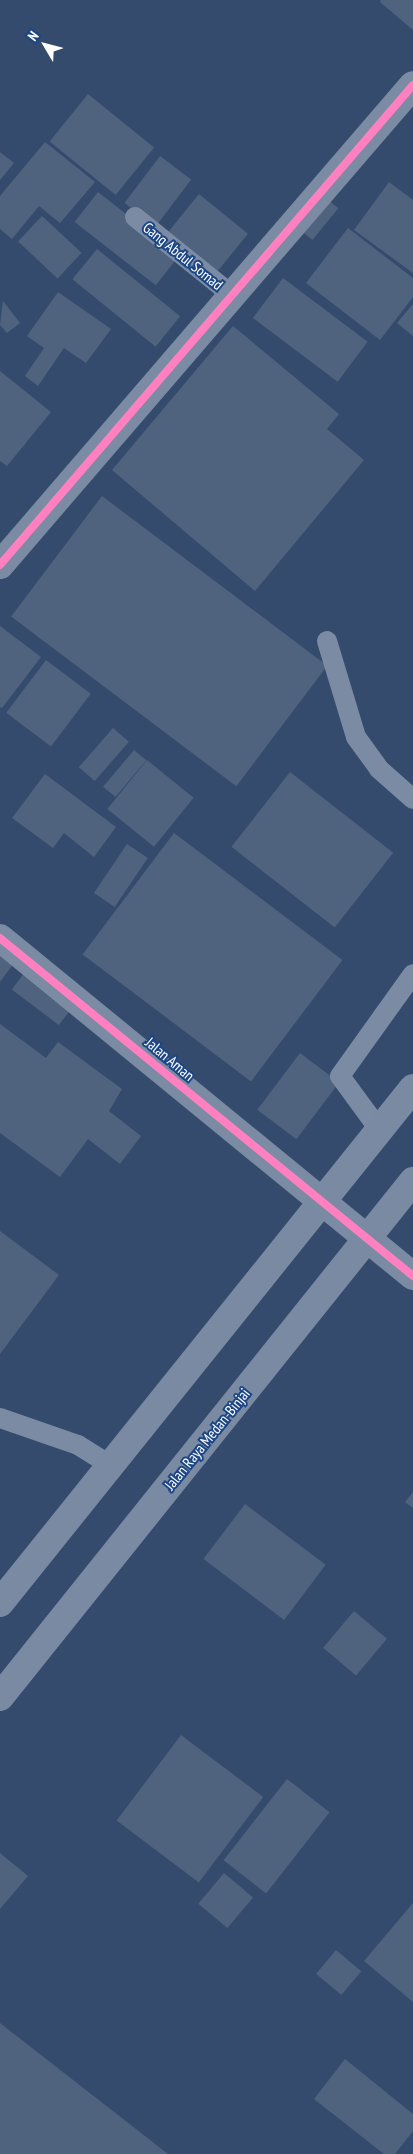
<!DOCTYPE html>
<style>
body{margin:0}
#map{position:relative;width:413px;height:2154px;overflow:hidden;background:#344b6d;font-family:"PT Sans Narrow",sans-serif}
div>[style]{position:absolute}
.building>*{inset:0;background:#50637e;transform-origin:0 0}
.service>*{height:20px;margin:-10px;padding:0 10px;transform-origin:10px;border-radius:10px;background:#7a8ba3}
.minor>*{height:28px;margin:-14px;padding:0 14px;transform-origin:14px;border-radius:14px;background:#7a8ba3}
.trunk>*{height:28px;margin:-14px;padding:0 14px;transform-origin:14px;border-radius:14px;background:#7a8aa2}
.cycleway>*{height:8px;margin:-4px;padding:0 4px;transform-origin:4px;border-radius:4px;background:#ff80c0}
span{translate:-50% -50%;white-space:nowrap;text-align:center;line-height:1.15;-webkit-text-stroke:4px #1c4685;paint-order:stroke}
.street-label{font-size:15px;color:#fff}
.north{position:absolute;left:20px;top:20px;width:50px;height:50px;-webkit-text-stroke:4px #1c4685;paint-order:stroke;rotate:307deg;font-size:14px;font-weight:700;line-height:20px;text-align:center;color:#fff}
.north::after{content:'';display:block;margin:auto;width:18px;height:22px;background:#fff;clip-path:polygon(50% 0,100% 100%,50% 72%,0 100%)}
</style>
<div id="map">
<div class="building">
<div style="clip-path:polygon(381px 0,413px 0,413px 30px,380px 2px)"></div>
<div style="left:88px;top:94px;width:85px;height:61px;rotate:39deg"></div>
<div style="clip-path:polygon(45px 142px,95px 182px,60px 223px,39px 206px,12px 239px,0 229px,0 196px)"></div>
<div style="clip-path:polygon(0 152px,14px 163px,0 180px)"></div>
<div style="left:160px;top:156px;width:39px;height:59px;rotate:37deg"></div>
<div style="clip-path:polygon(389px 182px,413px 200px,413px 273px,354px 230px)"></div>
<div style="left:98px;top:192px;width:103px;height:38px;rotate:38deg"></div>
<div style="left:199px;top:194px;width:63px;height:48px;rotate:39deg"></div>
<div style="left:322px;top:195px;width:21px;height:41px;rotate:39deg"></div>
<div style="left:42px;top:216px;width:54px;height:35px;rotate:43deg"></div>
<div style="clip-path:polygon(348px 228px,413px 278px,413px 297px,380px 340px,306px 283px)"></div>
<div style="left:97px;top:249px;width:107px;height:39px;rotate:39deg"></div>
<div style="left:283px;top:278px;width:106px;height:50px;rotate:37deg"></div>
<div style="clip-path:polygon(58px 292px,111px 329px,86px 363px,64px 348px,38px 386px,25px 376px,44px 348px,27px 336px)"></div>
<div style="clip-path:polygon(3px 301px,20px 323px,7px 333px,0 325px)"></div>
<div style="clip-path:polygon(413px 304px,413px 336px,397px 323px)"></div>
<div style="clip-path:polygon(233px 326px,339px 414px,327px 429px,364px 460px,255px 591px,112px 470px)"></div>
<div style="clip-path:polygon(0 371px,51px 412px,7px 466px,0 461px)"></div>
<div style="left:102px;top:496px;width:282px;height:151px;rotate:37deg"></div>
<div style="clip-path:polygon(0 626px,41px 657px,2px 708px,0 707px)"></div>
<div style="left:46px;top:660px;width:56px;height:66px;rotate:37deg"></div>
<div style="left:113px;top:728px;width:21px;height:52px;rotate:41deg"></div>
<div style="left:134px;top:750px;width:16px;height:48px;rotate:40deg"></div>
<div style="left:147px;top:760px;width:60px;height:63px;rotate:39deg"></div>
<div style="left:290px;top:772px;width:131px;height:95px;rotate:38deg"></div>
<div style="clip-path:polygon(45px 774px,116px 827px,94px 857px,64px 833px,53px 848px,12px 818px)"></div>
<div style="left:174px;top:833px;width:211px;height:152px;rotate:37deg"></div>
<div style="left:127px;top:844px;width:25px;height:59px;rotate:34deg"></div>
<div style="clip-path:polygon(0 953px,14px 963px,0 982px)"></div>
<div style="left:28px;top:968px;width:59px;height:27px;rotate:37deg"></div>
<div style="clip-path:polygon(0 1024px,46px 1058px,58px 1042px,122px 1089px,109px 1111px,141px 1136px,120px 1164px,88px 1139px,60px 1177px,0 1133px)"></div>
<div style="left:300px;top:1053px;width:49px;height:71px;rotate:37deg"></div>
<div style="clip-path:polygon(0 1231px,59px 1275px,0 1354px)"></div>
<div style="clip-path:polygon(413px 1492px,413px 1508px,405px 1502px)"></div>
<div style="left:245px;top:1504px;width:101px;height:69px;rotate:37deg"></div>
<div style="left:354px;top:1611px;width:43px;height:48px;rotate:40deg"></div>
<div style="left:181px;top:1735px;width:103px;height:107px;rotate:37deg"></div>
<div style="left:287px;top:1779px;width:54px;height:103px;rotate:38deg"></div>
<div style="clip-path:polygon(0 1853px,28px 1876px,0 1909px)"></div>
<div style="left:224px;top:1873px;width:38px;height:40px;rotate:40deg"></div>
<div style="clip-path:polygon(413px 1903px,413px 2002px,364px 1961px)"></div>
<div style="left:336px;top:1950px;width:33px;height:31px;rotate:40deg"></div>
<div style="clip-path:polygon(0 2023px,168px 2154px,0 2154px)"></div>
<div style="clip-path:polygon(345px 2059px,413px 2114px,413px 2131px,395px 2154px,384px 2154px,314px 2099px)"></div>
</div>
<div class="service">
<div style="left:135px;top:217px;width:124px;rotate:38.8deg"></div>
<div style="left:327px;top:641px;width:100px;rotate:73.2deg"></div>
<div style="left:356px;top:737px;width:39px;rotate:54deg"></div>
<div style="left:379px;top:769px;width:45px;rotate:41.4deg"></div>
<div style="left:381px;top:1132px;width:69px;rotate:-126.2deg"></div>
<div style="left:340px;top:1076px;width:125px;rotate:-54.4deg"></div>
<div style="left:0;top:1418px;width:83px;rotate:19.1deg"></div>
<div style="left:78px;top:1445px;width:38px;rotate:32deg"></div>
</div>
<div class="minor">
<div style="left:0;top:565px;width:633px;rotate:-49.29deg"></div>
<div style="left:0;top:938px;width:534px;rotate:39.3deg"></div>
</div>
<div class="trunk">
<div style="left:0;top:1603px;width:660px;rotate:-51.27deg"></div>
<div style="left:0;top:1697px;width:661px;rotate:-51.33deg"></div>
</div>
<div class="cycleway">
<div style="left:0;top:565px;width:633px;rotate:-49.29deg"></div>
<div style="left:0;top:938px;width:534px;rotate:39.3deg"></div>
</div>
<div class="street-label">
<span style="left:183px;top:256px;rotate:39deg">Gang Abdul Somad</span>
<span style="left:170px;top:1059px;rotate:40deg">Jalan Aman</span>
<span style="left:207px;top:1439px;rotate:-51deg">Jalan Raya Medan-Binjai</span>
</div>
<div class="north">N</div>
</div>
